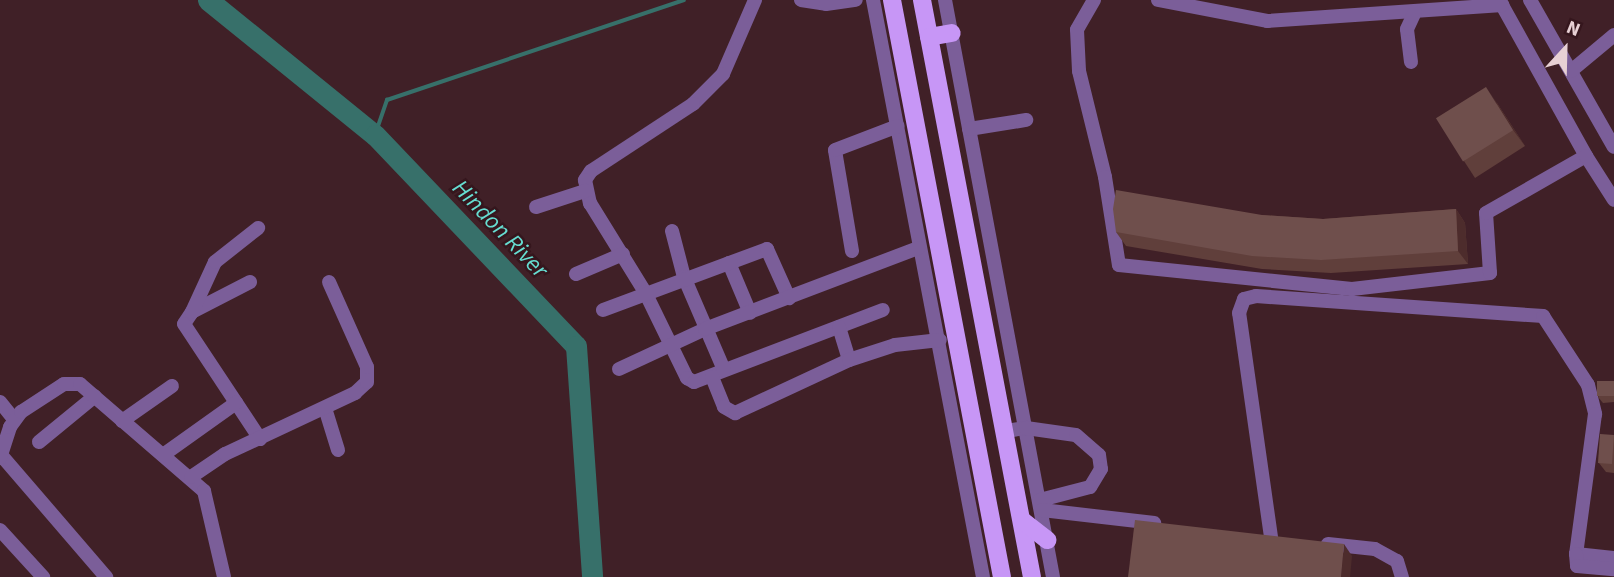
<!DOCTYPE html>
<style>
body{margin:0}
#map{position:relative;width:1614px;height:577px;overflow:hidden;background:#402027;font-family:"Source Sans 3",sans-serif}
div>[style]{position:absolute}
.stream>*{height:3.5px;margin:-1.75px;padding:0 1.75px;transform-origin:1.75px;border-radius:1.75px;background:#37706a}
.river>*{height:21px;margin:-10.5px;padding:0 10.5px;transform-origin:10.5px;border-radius:10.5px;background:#37706a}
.minor>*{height:14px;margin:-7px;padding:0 7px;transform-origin:7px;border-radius:7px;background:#7b5e99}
.major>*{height:18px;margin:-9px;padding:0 9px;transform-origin:9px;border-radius:9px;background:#c796f6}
.wall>*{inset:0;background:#603f3b}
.shaded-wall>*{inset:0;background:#4d2c2c}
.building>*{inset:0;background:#6f4f4c;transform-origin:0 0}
span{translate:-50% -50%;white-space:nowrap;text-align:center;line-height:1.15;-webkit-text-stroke:5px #35161d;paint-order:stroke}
.water-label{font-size:24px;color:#66ddd1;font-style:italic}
.north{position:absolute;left:1530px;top:14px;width:70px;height:70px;-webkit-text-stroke:5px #35161d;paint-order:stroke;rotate:22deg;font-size:19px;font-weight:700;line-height:28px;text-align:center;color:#e7d0d4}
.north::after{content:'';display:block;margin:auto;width:24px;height:32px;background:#e7d0d4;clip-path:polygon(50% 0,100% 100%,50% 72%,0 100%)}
</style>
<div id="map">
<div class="stream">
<div style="left:375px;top:135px;width:37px;rotate:-71deg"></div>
<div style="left:387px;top:100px;width:313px;rotate:-18.6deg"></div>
</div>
<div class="river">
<div style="left:208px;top:0;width:215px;rotate:39deg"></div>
<div style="left:375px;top:135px;width:291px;rotate:46.4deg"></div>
<div style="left:576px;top:346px;width:232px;rotate:86deg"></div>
</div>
<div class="minor">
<div style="left:755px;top:0;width:81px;rotate:113.4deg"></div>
<div style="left:723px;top:74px;width:42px;rotate:135deg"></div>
<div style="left:693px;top:104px;width:122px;rotate:146.7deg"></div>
<div style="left:591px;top:171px;width:11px;rotate:124deg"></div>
<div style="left:585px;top:180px;width:24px;rotate:78deg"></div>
<div style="left:590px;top:203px;width:105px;rotate:58.3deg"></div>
<div style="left:645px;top:292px;width:96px;rotate:64deg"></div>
<div style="left:687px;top:378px;width:8px;rotate:30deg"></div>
<div style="left:694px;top:382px;width:202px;rotate:-20.9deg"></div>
<div style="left:801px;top:0;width:25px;rotate:9deg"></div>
<div style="left:826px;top:4px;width:30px;rotate:-8deg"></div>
<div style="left:873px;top:0;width:587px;rotate:79.21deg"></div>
<div style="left:945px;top:0;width:587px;rotate:79.4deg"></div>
<div style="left:1094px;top:0;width:34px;rotate:120deg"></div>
<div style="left:1077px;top:30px;width:41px;rotate:87.2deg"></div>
<div style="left:1079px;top:71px;width:109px;rotate:76.2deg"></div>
<div style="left:1105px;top:177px;width:89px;rotate:81deg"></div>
<div style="left:1119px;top:265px;width:234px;rotate:5.9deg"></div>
<div style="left:1352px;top:289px;width:139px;rotate:-6.6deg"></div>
<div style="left:1490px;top:273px;width:60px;rotate:-93.8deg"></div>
<div style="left:1486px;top:213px;width:115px;rotate:-29.7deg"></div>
<div style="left:1586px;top:156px;width:179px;rotate:-119.1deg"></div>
<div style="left:1158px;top:0;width:111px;rotate:10.9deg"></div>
<div style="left:1267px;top:21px;width:236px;rotate:-3.9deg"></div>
<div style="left:1530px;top:0;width:169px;rotate:60.3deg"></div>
<div style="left:1411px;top:62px;width:33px;rotate:-97deg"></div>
<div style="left:1407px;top:29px;width:19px;rotate:-65deg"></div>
<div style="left:1571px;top:71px;width:56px;rotate:-39.9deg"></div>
<div style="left:969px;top:129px;width:58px;rotate:-9deg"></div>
<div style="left:1586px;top:156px;width:52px;rotate:57.5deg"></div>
<div style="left:536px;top:207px;width:52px;rotate:-18.1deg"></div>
<div style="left:672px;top:231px;width:48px;rotate:75.4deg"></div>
<div style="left:684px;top:277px;width:101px;rotate:66.7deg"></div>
<div style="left:852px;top:251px;width:102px;rotate:-99.6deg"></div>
<div style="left:835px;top:150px;width:67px;rotate:-20.9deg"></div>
<div style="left:729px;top:263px;width:54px;rotate:67.2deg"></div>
<div style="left:576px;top:274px;width:51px;rotate:-23.1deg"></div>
<div style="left:250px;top:282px;width:65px;rotate:152.7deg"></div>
<div style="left:192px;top:312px;width:14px;rotate:124deg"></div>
<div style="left:184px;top:324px;width:138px;rotate:56.5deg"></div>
<div style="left:603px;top:310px;width:175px;rotate:-20.4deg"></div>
<div style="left:767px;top:249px;width:54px;rotate:65.8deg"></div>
<div style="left:192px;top:312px;width:55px;rotate:-65.3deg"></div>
<div style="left:215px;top:262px;width:55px;rotate:-38.3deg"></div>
<div style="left:839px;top:327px;width:34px;rotate:73deg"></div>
<div style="left:619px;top:369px;width:95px;rotate:-24.9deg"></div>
<div style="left:705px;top:329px;width:228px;rotate:-20.8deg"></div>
<div style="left:712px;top:377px;width:32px;rotate:68deg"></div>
<div style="left:724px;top:407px;width:13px;rotate:29deg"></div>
<div style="left:735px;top:413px;width:126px;rotate:-24.9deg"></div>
<div style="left:849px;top:360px;width:48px;rotate:-18.1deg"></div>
<div style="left:895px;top:345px;width:45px;rotate:-6.3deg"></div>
<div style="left:0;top:402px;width:22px;rotate:51deg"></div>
<div style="left:325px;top:408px;width:44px;rotate:72.8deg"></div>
<div style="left:122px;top:421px;width:61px;rotate:-35deg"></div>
<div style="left:1006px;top:431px;width:20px;rotate:-9deg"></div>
<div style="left:1026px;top:428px;width:50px;rotate:8deg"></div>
<div style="left:1076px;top:435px;width:30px;rotate:41deg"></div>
<div style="left:1099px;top:455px;width:14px;rotate:82deg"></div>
<div style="left:1101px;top:469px;width:21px;rotate:121deg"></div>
<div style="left:1090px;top:487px;width:52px;rotate:165.4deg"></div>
<div style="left:39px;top:442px;width:72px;rotate:-39.4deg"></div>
<div style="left:163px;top:455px;width:90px;rotate:-35.5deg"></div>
<div style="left:2px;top:456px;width:160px;rotate:49.3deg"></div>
<div style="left:0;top:458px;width:33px;rotate:-72deg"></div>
<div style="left:10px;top:427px;width:19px;rotate:-54deg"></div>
<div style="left:21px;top:412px;width:51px;rotate:-33.1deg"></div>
<div style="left:64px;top:384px;width:16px"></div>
<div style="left:80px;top:384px;width:164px;rotate:40.8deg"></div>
<div style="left:204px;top:491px;width:88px;rotate:76.9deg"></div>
<div style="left:191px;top:477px;width:41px;rotate:-34.1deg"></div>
<div style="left:225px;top:454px;width:144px;rotate:-25.1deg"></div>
<div style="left:355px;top:393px;width:16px;rotate:-43deg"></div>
<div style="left:367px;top:382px;width:15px;rotate:-90deg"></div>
<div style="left:367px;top:367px;width:93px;rotate:-114.1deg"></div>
<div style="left:1042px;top:510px;width:113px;rotate:6.6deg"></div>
<div style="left:0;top:530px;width:64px;rotate:47.5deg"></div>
<div style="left:1271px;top:537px;width:226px;rotate:-98.1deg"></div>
<div style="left:1239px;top:313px;width:15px;rotate:-70deg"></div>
<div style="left:1244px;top:299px;width:12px;rotate:-14deg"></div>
<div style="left:1256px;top:296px;width:288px;rotate:4deg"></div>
<div style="left:1543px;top:316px;width:82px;rotate:56.9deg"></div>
<div style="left:1588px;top:385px;width:30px;rotate:76deg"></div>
<div style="left:1595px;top:414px;width:141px;rotate:97.7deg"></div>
<div style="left:1576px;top:554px;width:38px;rotate:6deg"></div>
<div style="left:1328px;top:544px;width:47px;rotate:6.1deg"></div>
<div style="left:1375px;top:549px;width:25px;rotate:29deg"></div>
<div style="left:1397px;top:561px;width:17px;rotate:73deg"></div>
<div style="left:1576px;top:554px;width:12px;rotate:85deg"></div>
<div style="left:1577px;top:566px;width:37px;rotate:5deg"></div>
</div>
<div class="major">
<div style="left:892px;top:0;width:587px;rotate:79.21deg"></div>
<div style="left:922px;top:0;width:587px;rotate:79.21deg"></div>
<div style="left:929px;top:37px;width:23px;rotate:-10deg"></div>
<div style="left:1023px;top:521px;width:31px;rotate:38deg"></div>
</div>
<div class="wall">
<div style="clip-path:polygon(1497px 103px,1525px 146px,1475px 178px,1464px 161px)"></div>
<div style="clip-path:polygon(1456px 209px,1465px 223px,1468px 264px,1331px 273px,1262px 269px,1126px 246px,1116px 232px,1262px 215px,1323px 219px)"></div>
<div style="clip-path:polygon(1614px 381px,1614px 402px,1603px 403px,1598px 397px)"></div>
<div style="clip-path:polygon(1614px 435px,1614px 473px,1606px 472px,1599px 463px)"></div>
</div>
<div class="shaded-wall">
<div style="clip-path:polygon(1486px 87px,1497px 103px,1525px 146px,1513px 130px)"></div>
<div style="clip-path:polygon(1456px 209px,1465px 223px,1468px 264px,1458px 251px)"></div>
<div style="clip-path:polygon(1344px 544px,1352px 556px,1350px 577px,1341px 577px)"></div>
</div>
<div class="building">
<div style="left:1486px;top:87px;width:51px;height:59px;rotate:58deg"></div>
<div style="clip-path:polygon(1116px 190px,1262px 215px,1323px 219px,1456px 209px,1458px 251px,1321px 260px,1252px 256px,1116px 232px,1113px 209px)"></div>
<div style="left:1614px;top:381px;width:15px;height:17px;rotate:90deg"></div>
<div style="left:1600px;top:434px;width:14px;height:29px;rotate:4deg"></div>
<div style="clip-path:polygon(1135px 520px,1344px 544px,1341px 577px,1128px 577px)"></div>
</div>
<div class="water-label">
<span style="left:500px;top:229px;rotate:46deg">Hindon River</span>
</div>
<div class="north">N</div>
</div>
